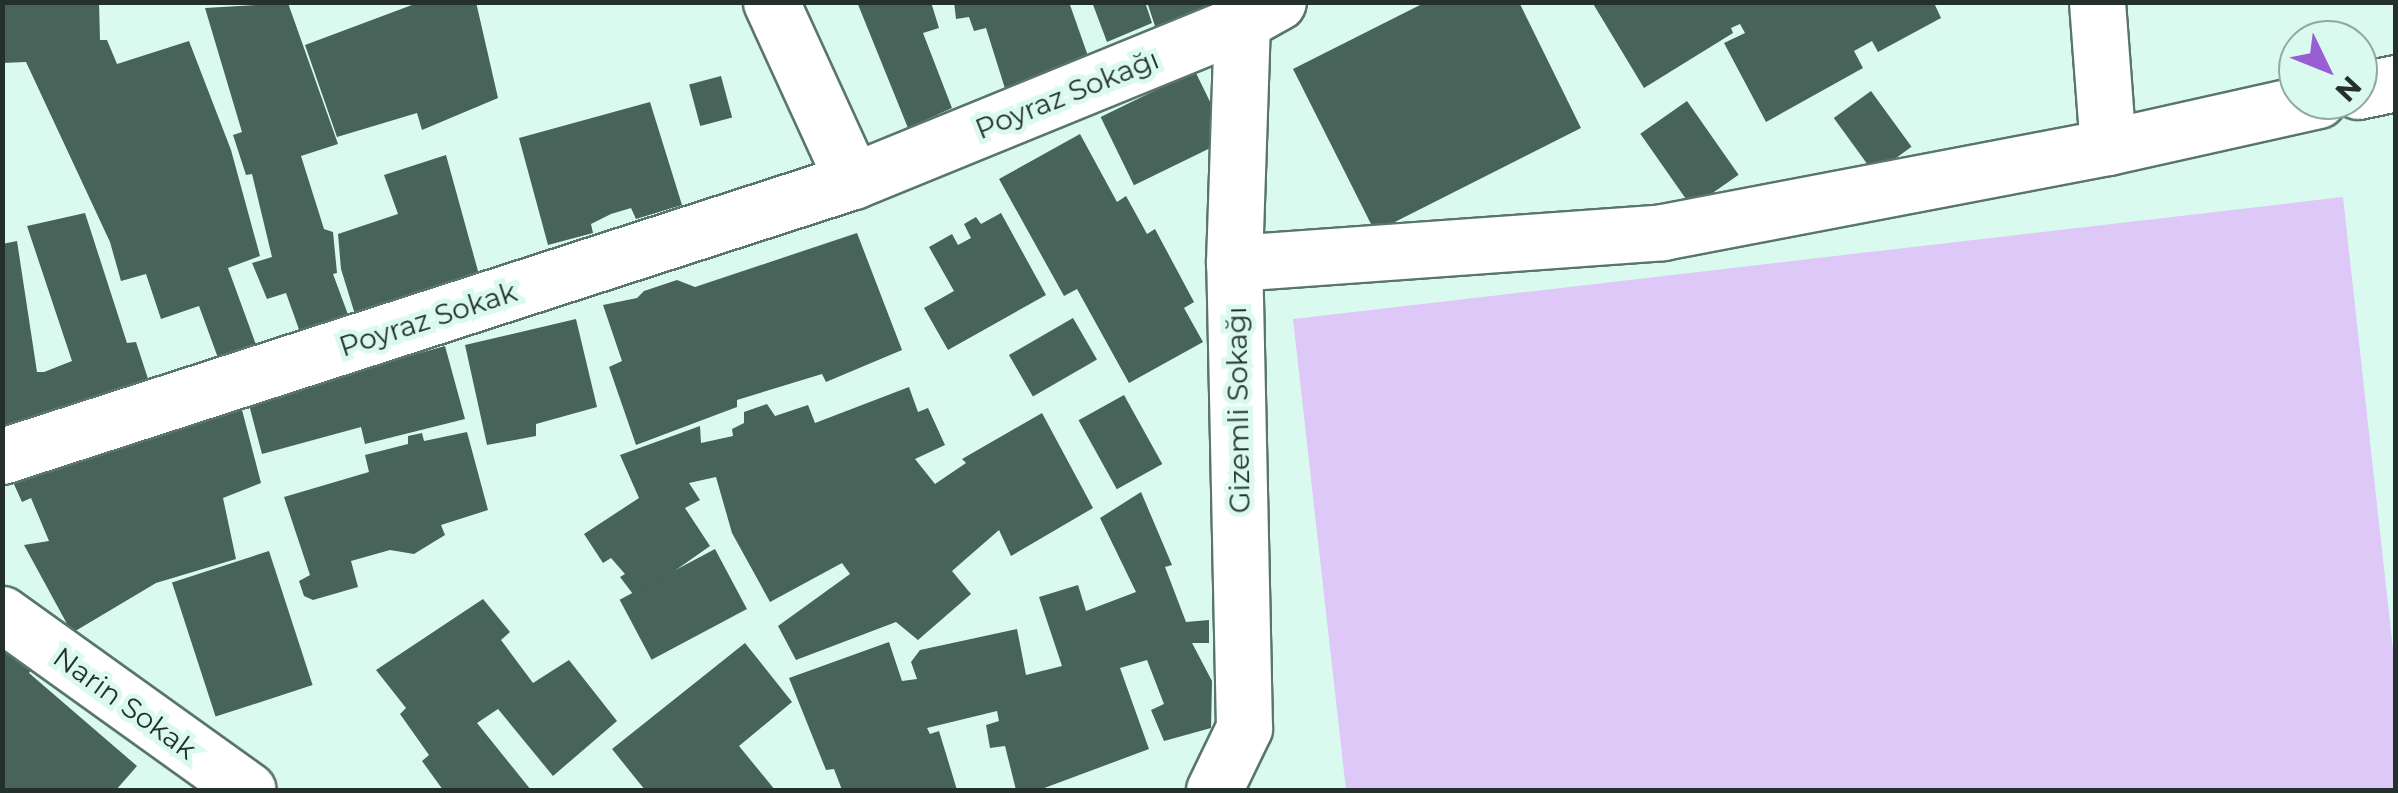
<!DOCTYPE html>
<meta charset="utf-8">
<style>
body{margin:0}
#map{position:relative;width:2398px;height:793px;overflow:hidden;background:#dbfaef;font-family:Montserrat,sans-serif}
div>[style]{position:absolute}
.green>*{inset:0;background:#ddc8f8}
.building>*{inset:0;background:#47635a;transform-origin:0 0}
.roads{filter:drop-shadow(2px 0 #59756c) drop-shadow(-2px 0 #59756c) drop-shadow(0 2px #59756c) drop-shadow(0 -2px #59756c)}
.minor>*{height:55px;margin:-27.5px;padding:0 27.5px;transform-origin:27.5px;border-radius:27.5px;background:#fff}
span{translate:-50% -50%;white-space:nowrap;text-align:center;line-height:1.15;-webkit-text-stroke:10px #dbfaef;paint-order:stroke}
.street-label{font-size:28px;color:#24302c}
.frame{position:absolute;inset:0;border:5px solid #24302c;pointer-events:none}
.north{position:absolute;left:2278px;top:20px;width:100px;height:100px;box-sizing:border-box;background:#dbfaef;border:2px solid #92a9a1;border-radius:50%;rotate:133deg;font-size:28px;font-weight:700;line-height:40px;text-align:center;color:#24302c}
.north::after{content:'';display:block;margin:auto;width:35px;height:45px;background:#995dd4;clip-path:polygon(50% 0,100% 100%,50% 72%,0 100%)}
</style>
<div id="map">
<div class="green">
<div style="clip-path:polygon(2343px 197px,2395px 668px,2395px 790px,1346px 790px,1293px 319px)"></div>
</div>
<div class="building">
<div style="clip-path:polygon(2px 2px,99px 2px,100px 40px,107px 40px,117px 64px,189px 41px,231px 150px,260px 256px,228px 268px,259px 353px,221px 366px,199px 306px,161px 319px,146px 274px,121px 281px,110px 242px,26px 62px,2px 63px)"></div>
<div style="clip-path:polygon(420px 2px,476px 2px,498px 98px,422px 130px,417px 113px,337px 137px,305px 45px)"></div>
<div style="clip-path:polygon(857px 2px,931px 2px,939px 28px,923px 33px,952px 108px,908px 128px)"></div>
<div style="clip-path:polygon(954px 2px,1069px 2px,1088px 56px,1007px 95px,986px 28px,974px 31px,969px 17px,956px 19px)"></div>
<div style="clip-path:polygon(1092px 2px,1145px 2px,1152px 23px,1107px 42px)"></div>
<div style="clip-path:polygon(1147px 2px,1216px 2px,1157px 32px)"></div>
<div style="clip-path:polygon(1426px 2px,1519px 2px,1581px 128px,1375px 232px,1293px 69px)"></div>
<div style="clip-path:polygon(1592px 2px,1940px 2px,1935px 5px,1941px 18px,1878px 52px,1872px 41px,1854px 51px,1863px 68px,1766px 122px,1724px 43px,1745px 33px,1740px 24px,1731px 28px,1733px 33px,1644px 88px)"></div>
<div style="clip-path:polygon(288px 3px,338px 144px,301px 156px,324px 229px,333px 232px,337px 273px,333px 274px,350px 320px,301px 335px,286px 293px,267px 299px,252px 263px,272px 257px,252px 174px,246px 175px,233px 135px,242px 132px,205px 8px)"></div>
<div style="left:1195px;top:71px;width:76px;height:105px;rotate:64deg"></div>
<div style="left:721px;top:76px;width:43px;height:33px;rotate:75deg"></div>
<div style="left:1871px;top:91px;width:69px;height:46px;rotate:54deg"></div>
<div style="left:1687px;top:101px;width:90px;height:57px;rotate:55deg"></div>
<div style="clip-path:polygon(650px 102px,682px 205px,636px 219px,631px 208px,611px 214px,591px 224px,593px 233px,548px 245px,519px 138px)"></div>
<div style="clip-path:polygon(1080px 134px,1117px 202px,1126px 196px,1147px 234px,1155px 229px,1194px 302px,1184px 308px,1203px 342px,1129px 383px,1077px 289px,1064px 296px,999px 179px)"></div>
<div style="clip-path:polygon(446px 155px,481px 282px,357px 321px,341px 269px,338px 234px,398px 214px,384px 175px)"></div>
<div style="clip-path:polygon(85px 213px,127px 343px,136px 342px,152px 391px,2px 441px,2px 244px,17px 241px,37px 372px,44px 372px,72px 361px,27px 226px)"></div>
<div style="clip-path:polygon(1001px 213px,1046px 295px,948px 350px,924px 308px,954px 291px,929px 247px,952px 234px,958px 245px,971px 238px,964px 224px,976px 217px,981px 224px)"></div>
<div style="clip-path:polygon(857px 233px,902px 350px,826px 382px,822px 374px,737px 400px,737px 407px,636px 445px,609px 367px,622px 361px,603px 305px,637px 298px,644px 291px,677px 280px,695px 287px)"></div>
<div style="left:1073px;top:318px;width:48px;height:74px;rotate:60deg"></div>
<div style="clip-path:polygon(576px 319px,597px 407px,536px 424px,536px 436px,487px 445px,465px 345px)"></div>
<div style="clip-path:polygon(445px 346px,465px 419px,365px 444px,361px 427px,262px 454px,248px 401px)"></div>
<div style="clip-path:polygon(909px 387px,918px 412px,928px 408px,945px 445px,915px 459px,935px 484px,966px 463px,962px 459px,1042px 413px,1093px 508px,1011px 556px,999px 530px,952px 571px,971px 594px,918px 640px,896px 622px,796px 660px,778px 626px,850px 574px,842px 563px,770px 602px,732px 533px,716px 477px,689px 483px,700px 500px,685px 508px,710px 546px,636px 598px,620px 577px,625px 574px,611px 558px,603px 563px,584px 534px,639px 498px,620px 455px,700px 426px,701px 443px,733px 436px,732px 429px,744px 423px,744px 412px,767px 404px,775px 416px,808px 405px,815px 423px)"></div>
<div style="left:1124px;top:395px;width:79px;height:52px;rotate:61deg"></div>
<div style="clip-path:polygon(241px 406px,261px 483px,223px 498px,236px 559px,156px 583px,72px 633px,24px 545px,49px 541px,31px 498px,22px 502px,9px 473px)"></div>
<div style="clip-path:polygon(467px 432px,488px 510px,441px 525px,445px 535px,414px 554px,390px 550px,351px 561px,358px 587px,313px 600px,304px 596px,299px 581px,310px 575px,284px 497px,369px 472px,365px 455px,408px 444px,408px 436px,422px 433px,424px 441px)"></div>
<div style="clip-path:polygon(1141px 492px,1172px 565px,1165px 567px,1186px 622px,1209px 620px,1209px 643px,1192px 643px,1212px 681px,1211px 728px,1164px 741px,1151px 710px,1164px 704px,1147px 660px,1120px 668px,1149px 749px,1039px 790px,1016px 790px,1005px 746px,990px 748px,986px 725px,999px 721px,997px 711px,927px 728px,930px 734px,939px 731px,957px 790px,842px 790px,834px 769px,826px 770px,789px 678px,889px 642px,902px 681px,917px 679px,911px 662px,920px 650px,1017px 629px,1026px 675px,1062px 666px,1039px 597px,1078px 585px,1086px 611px,1136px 592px,1100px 518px)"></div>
<div style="left:715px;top:549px;width:68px;height:108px;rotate:62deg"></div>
<div style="left:269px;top:551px;width:141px;height:102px;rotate:72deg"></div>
<div style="clip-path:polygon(483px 599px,510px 632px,501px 640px,533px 683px,569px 660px,617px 721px,553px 776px,498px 709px,477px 723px,531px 790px,443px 790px,422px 761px,429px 755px,400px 714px,406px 708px,376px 670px)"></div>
<div style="clip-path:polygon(2px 641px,35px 665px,29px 673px,137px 766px,116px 790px,2px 790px)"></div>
<div style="clip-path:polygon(745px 643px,792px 702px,739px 746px,775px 790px,645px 790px,612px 749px)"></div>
</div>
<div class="roads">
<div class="minor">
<div style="left:771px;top:2px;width:197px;rotate:65.4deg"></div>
<div style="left:2097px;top:2px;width:145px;rotate:85.7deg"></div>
<div style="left:2358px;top:91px;width:39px;rotate:-12deg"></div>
<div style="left:1234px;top:263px;width:429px;rotate:-4.1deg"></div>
<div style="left:1662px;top:232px;width:454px;rotate:-10.8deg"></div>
<div style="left:2108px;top:147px;width:215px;rotate:-12.6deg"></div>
<div style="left:2px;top:456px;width:894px;rotate:-17.91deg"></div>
<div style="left:853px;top:181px;width:420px;rotate:-22.2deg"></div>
<div style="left:1242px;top:22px;width:41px;rotate:-29.1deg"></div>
<div style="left:2px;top:614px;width:302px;rotate:35.6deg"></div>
<div style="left:1214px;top:790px;width:69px;rotate:-64.2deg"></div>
<div style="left:1244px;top:728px;width:465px;rotate:-91.2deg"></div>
<div style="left:1234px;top:263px;width:241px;rotate:-88.1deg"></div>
</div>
</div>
<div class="street-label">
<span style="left:1067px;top:94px;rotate:-22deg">Poyraz Sokağı</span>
<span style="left:428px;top:319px;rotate:-18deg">Poyraz Sokak</span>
<span style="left:1238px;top:410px;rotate:-91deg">Gizemli Sokağı</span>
<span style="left:125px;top:703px;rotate:36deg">Narin Sokak</span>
</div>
<div class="frame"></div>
<div class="north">N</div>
</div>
